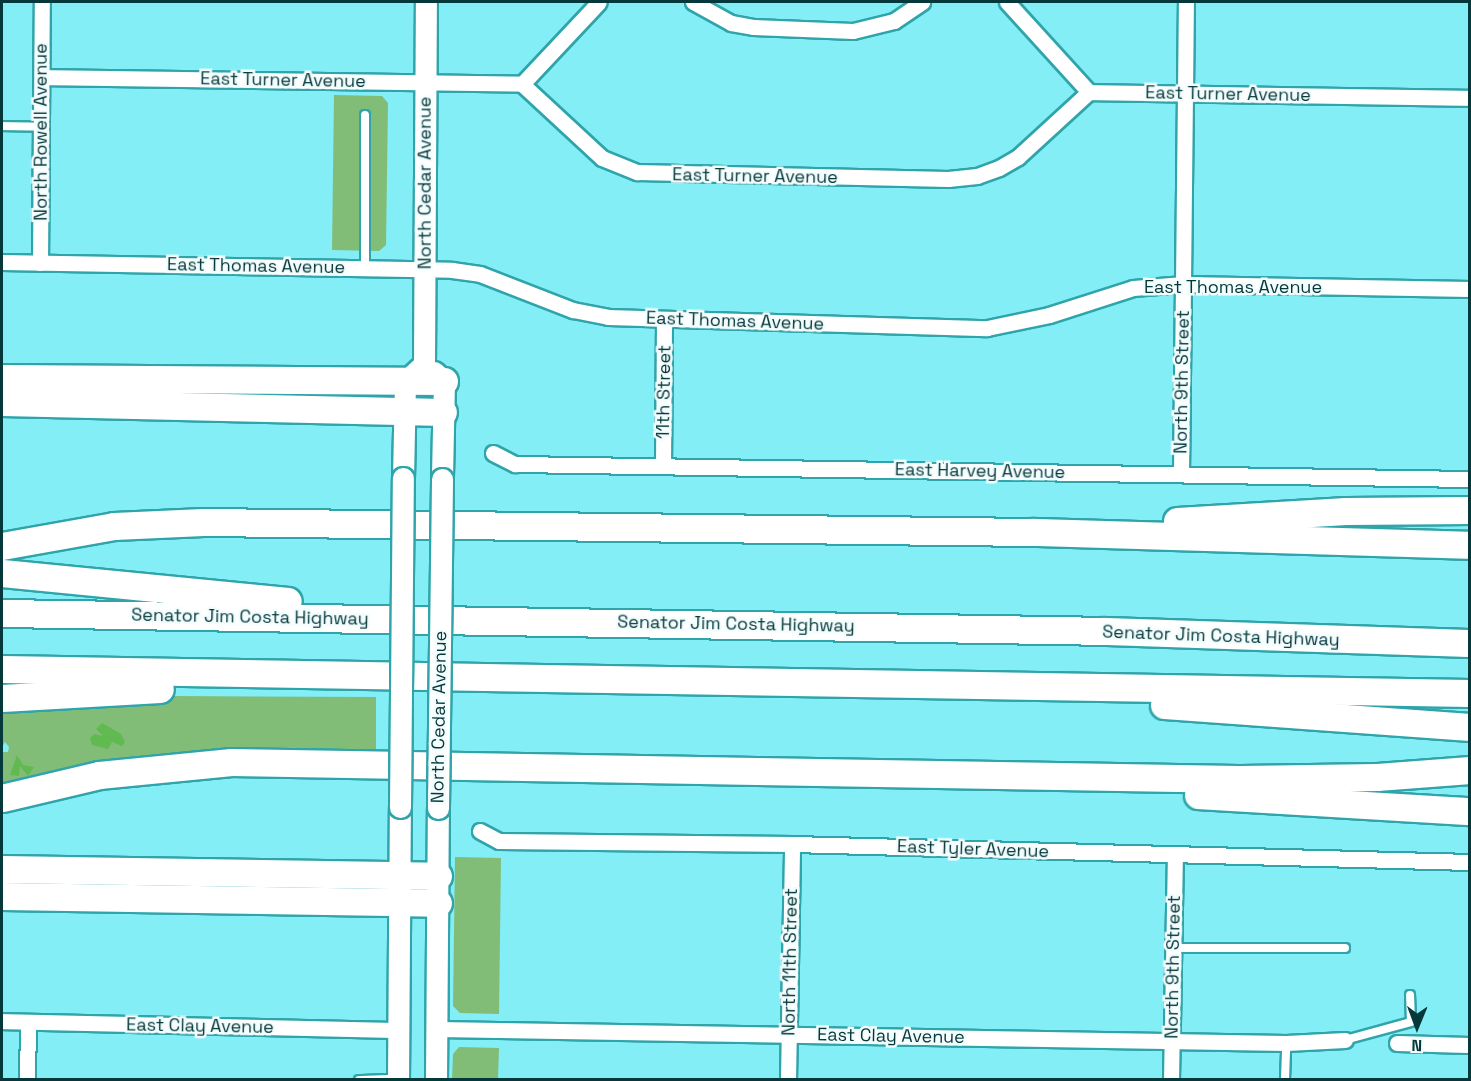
<!DOCTYPE html>
<style>
body{margin:0}
#map{position:relative;width:1471px;height:1081px;overflow:hidden;background:#83eef5;font-family:"Space Grotesk",sans-serif}
div>[style]{position:absolute}
.green>*{inset:0;background:#82bd77}
.forest>*{inset:0;background:#61b951}
.roads{filter:drop-shadow(2px 0 #2fa4aa) drop-shadow(-2px 0 #2fa4aa) drop-shadow(0 2px #2fa4aa) drop-shadow(0 -2px #2fa4aa)}
.lane>*{height:8px;margin:-4px;padding:0 4px;transform-origin:4px;border-radius:4px;background:#fff}
.street>*{height:15px;margin:-7.5px;padding:0 7.5px;transform-origin:7.5px;border-radius:7.5px;background:#fff}
.secondary>*{height:21px;margin:-10.5px;padding:0 10.5px;transform-origin:10.5px;border-radius:10.5px;background:#fff}
.highway>*{height:27px;margin:-13.5px;padding:0 13.5px;transform-origin:13.5px;border-radius:13.5px;background:#fff}
.bridges{filter:drop-shadow(2px 0 #2fa4aa) drop-shadow(-2px 0 #2fa4aa) drop-shadow(0 2px #2fa4aa) drop-shadow(0 -2px #2fa4aa)}
.secondary-bridge>*{height:21px;margin:-10.5px;padding:0 10.5px;transform-origin:10.5px;border-radius:10.5px;background:#fff}
span{translate:-50% -50%;white-space:nowrap;text-align:center;line-height:1.15;-webkit-text-stroke:5px #f4fdfe;paint-order:stroke}
.street-label{font-size:18px;color:#05383a}
.frame{position:absolute;inset:0;border:3px solid #05383a;pointer-events:none}
.north{position:absolute;left:1387px;top:997px;width:60px;height:60px;-webkit-text-stroke:4px #f4fdfe;paint-order:stroke;rotate:181deg;font-size:16px;font-weight:700;line-height:24px;text-align:center;color:#05383a}
.north::after{content:'';display:block;margin:auto;width:21px;height:27px;background:#05383a;clip-path:polygon(50% 0,100% 100%,50% 72%,0 100%)}
</style>
<div id="map">
<div class="green">
<div style="clip-path:polygon(334px 95px,382px 96px,388px 103px,386px 245px,379px 251px,332px 250px)"></div>
<div style="clip-path:polygon(171px 696px,376px 697px,376px 753px,168px 754px,82px 766px,2px 787px,2px 752px,8px 752px,9px 747px,5px 742px,2px 747px,2px 710px)"></div>
<div style="clip-path:polygon(455px 857px,501px 858px,499px 1014px,460px 1013px,453px 1006px)"></div>
<div style="clip-path:polygon(459px 1047px,499px 1048px,498px 1079px,452px 1079px,453px 1054px)"></div>
</div>
<div class="forest">
<div style="clip-path:polygon(102px 723px,121px 734px,125px 742px,122px 746px,112px 742px,108px 749px,92px 745px,90px 738px,94px 734px,103px 736px,96px 729px)"></div>
<div style="clip-path:polygon(17px 755px,23px 765px,34px 767px,28px 776px,20px 766px,19px 776px,10px 775px)"></div>
</div>
<div class="roads">
<div class="lane">
<div style="left:2px;top:126px;width:39px;rotate:1deg"></div>
<div style="left:365px;top:268px;width:153px;rotate:-90deg"></div>
<div style="left:1173px;top:948px;width:172px"></div>
<div style="left:1345px;top:1040px;width:68px;rotate:-15.3deg"></div>
<div style="left:1411px;top:1022px;width:27px;rotate:-92deg"></div>
<div style="left:359px;top:1080px;width:38px;rotate:-2deg"></div>
<div style="left:1285px;top:1080px;width:37px;rotate:-88deg"></div>
</div>
<div class="street">
<div style="left:693px;top:2px;width:43px;rotate:28.9deg"></div>
<div style="left:731px;top:23px;width:22px;rotate:10deg"></div>
<div style="left:753px;top:27px;width:100px;rotate:2.3deg"></div>
<div style="left:853px;top:31px;width:42px;rotate:-13.7deg"></div>
<div style="left:894px;top:21px;width:34px;rotate:-34deg"></div>
<div style="left:1007px;top:2px;width:122px;rotate:47.7deg"></div>
<div style="left:42px;top:77px;width:480px;rotate:0.8deg"></div>
<div style="left:522px;top:84px;width:109px;rotate:42.8deg"></div>
<div style="left:602px;top:158px;width:38px;rotate:22deg"></div>
<div style="left:637px;top:172px;width:311px;rotate:1.3deg"></div>
<div style="left:948px;top:179px;width:29px;rotate:-6deg"></div>
<div style="left:977px;top:176px;width:23px;rotate:-20deg"></div>
<div style="left:999px;top:168px;width:22px;rotate:-30deg"></div>
<div style="left:1018px;top:157px;width:96px;rotate:-42.5deg"></div>
<div style="left:1089px;top:92px;width:381px;rotate:0.9deg"></div>
<div style="left:522px;top:84px;width:112px;rotate:-46.8deg"></div>
<div style="left:2px;top:262px;width:450px;rotate:1deg"></div>
<div style="left:452px;top:270px;width:28px;rotate:8deg"></div>
<div style="left:480px;top:274px;width:100px;rotate:21.2deg"></div>
<div style="left:573px;top:310px;width:36px;rotate:11deg"></div>
<div style="left:608px;top:317px;width:379px;rotate:1.7deg"></div>
<div style="left:987px;top:328px;width:63px;rotate:-11.8deg"></div>
<div style="left:1049px;top:315px;width:88px;rotate:-17.8deg"></div>
<div style="left:1133px;top:288px;width:51px;rotate:-4.5deg"></div>
<div style="left:1184px;top:284px;width:286px;rotate:1deg"></div>
<div style="left:40px;top:263px;width:261px;rotate:-89.6deg"></div>
<div style="left:493px;top:453px;width:25px;rotate:27deg"></div>
<div style="left:515px;top:464px;width:955px;rotate:0.9deg"></div>
<div style="left:663px;top:465px;width:146px;rotate:-89.6deg"></div>
<div style="left:1181px;top:474px;width:472px;rotate:-89.4deg"></div>
<div style="left:480px;top:831px;width:21px;rotate:28deg"></div>
<div style="left:499px;top:841px;width:293px;rotate:0.6deg"></div>
<div style="left:792px;top:844px;width:678px;rotate:1.52deg"></div>
<div style="left:2px;top:1021px;width:396px;rotate:1.3deg"></div>
<div style="left:437px;top:1029px;width:849px;rotate:0.94deg"></div>
<div style="left:1286px;top:1043px;width:59px;rotate:-2.9deg"></div>
<div style="left:1397px;top:1043px;width:73px;rotate:1.6deg"></div>
<div style="left:27px;top:1080px;width:58px;rotate:-89deg"></div>
<div style="left:788px;top:1080px;width:236px;rotate:-89deg"></div>
<div style="left:1171px;top:1080px;width:226px;rotate:-89deg"></div>
</div>
<div class="secondary">
<div style="left:434px;top:372px;width:13px;rotate:42deg"></div>
<div style="left:444px;top:381px;width:98px;rotate:91.2deg"></div>
<div style="left:403px;top:478px;width:96px;rotate:-88.8deg"></div>
<div style="left:405px;top:382px;width:26px;rotate:-43deg"></div>
<div style="left:424px;top:364px;width:362px;rotate:-89.7deg"></div>
<div style="left:398px;top:1080px;width:273px;rotate:-89.6deg"></div>
<div style="left:436px;top:1080px;width:272px;rotate:-89.6deg"></div>
</div>
<div class="highway">
<div style="left:2px;top:378px;width:442px;rotate:0.4deg"></div>
<div style="left:2px;top:402px;width:441px;rotate:1.3deg"></div>
<div style="left:1177px;top:521px;width:169px;rotate:-3.4deg"></div>
<div style="left:1346px;top:511px;width:124px;rotate:-0.5deg"></div>
<div style="left:2px;top:546px;width:114px;rotate:-10.1deg"></div>
<div style="left:114px;top:526px;width:89px;rotate:-2.6deg"></div>
<div style="left:203px;top:522px;width:831px;rotate:0.69deg"></div>
<div style="left:1034px;top:532px;width:436px;rotate:1.7deg"></div>
<div style="left:2px;top:573px;width:287px;rotate:5.6deg"></div>
<div style="left:2px;top:613px;width:1103px;rotate:0.93deg"></div>
<div style="left:1105px;top:631px;width:365px;rotate:1.9deg"></div>
<div style="left:2px;top:669px;width:1468px;rotate:0.94deg"></div>
<div style="left:2px;top:698px;width:158px;rotate:-3.3deg"></div>
<div style="left:1164px;top:705px;width:307px;rotate:4.1deg"></div>
<div style="left:1198px;top:795px;width:272px;rotate:3.4deg"></div>
<div style="left:2px;top:798px;width:100px;rotate:-13.3deg"></div>
<div style="left:99px;top:775px;width:133px;rotate:-5.6deg"></div>
<div style="left:231px;top:762px;width:1009px;rotate:0.97deg"></div>
<div style="left:1240px;top:779px;width:137px;rotate:-0.8deg"></div>
<div style="left:1377px;top:777px;width:93px;rotate:-4.3deg"></div>
<div style="left:2px;top:869px;width:436px;rotate:0.9deg"></div>
<div style="left:2px;top:896px;width:436px;rotate:0.9deg"></div>
</div>
</div>
<div class="bridges">
<div class="secondary-bridge">
<div style="left:400px;top:807px;width:329px;rotate:-89.5deg"></div>
<div style="left:438px;top:808px;width:329px;rotate:-89.3deg"></div>
</div>
</div>
<div class="street-label">
<span style="left:283px;top:80px;rotate:1deg">East Turner Avenue</span>
<span style="left:1228px;top:94px;rotate:1deg">East Turner Avenue</span>
<span style="left:41px;top:132px;rotate:-90deg">North Rowell Avenue</span>
<span style="left:755px;top:176px;rotate:1deg">East Turner Avenue</span>
<span style="left:425px;top:183px;rotate:-90deg">North Cedar Avenue</span>
<span style="left:256px;top:266px;rotate:1deg">East Thomas Avenue</span>
<span style="left:1233px;top:287px">East Thomas Avenue</span>
<span style="left:735px;top:321px;rotate:2deg">East Thomas Avenue</span>
<span style="left:1182px;top:382px;rotate:-89deg">North 9th Street</span>
<span style="left:664px;top:392px;rotate:-89deg">11th Street</span>
<span style="left:980px;top:471px;rotate:1deg">East Harvey Avenue</span>
<span style="left:250px;top:617px;rotate:1deg">Senator Jim Costa Highway</span>
<span style="left:736px;top:624px;rotate:1deg">Senator Jim Costa Highway</span>
<span style="left:1221px;top:636px;rotate:2deg">Senator Jim Costa Highway</span>
<span style="left:439px;top:717px;rotate:-89deg">North Cedar Avenue</span>
<span style="left:973px;top:849px;rotate:2deg">East Tyler Avenue</span>
<span style="left:790px;top:962px;rotate:-89deg">North 11th Street</span>
<span style="left:1173px;top:967px;rotate:-89deg">North 9th Street</span>
<span style="left:200px;top:1026px;rotate:1deg">East Clay Avenue</span>
<span style="left:891px;top:1036px;rotate:1deg">East Clay Avenue</span>
</div>
<div class="frame"></div>
<div class="north">N</div>
</div>
